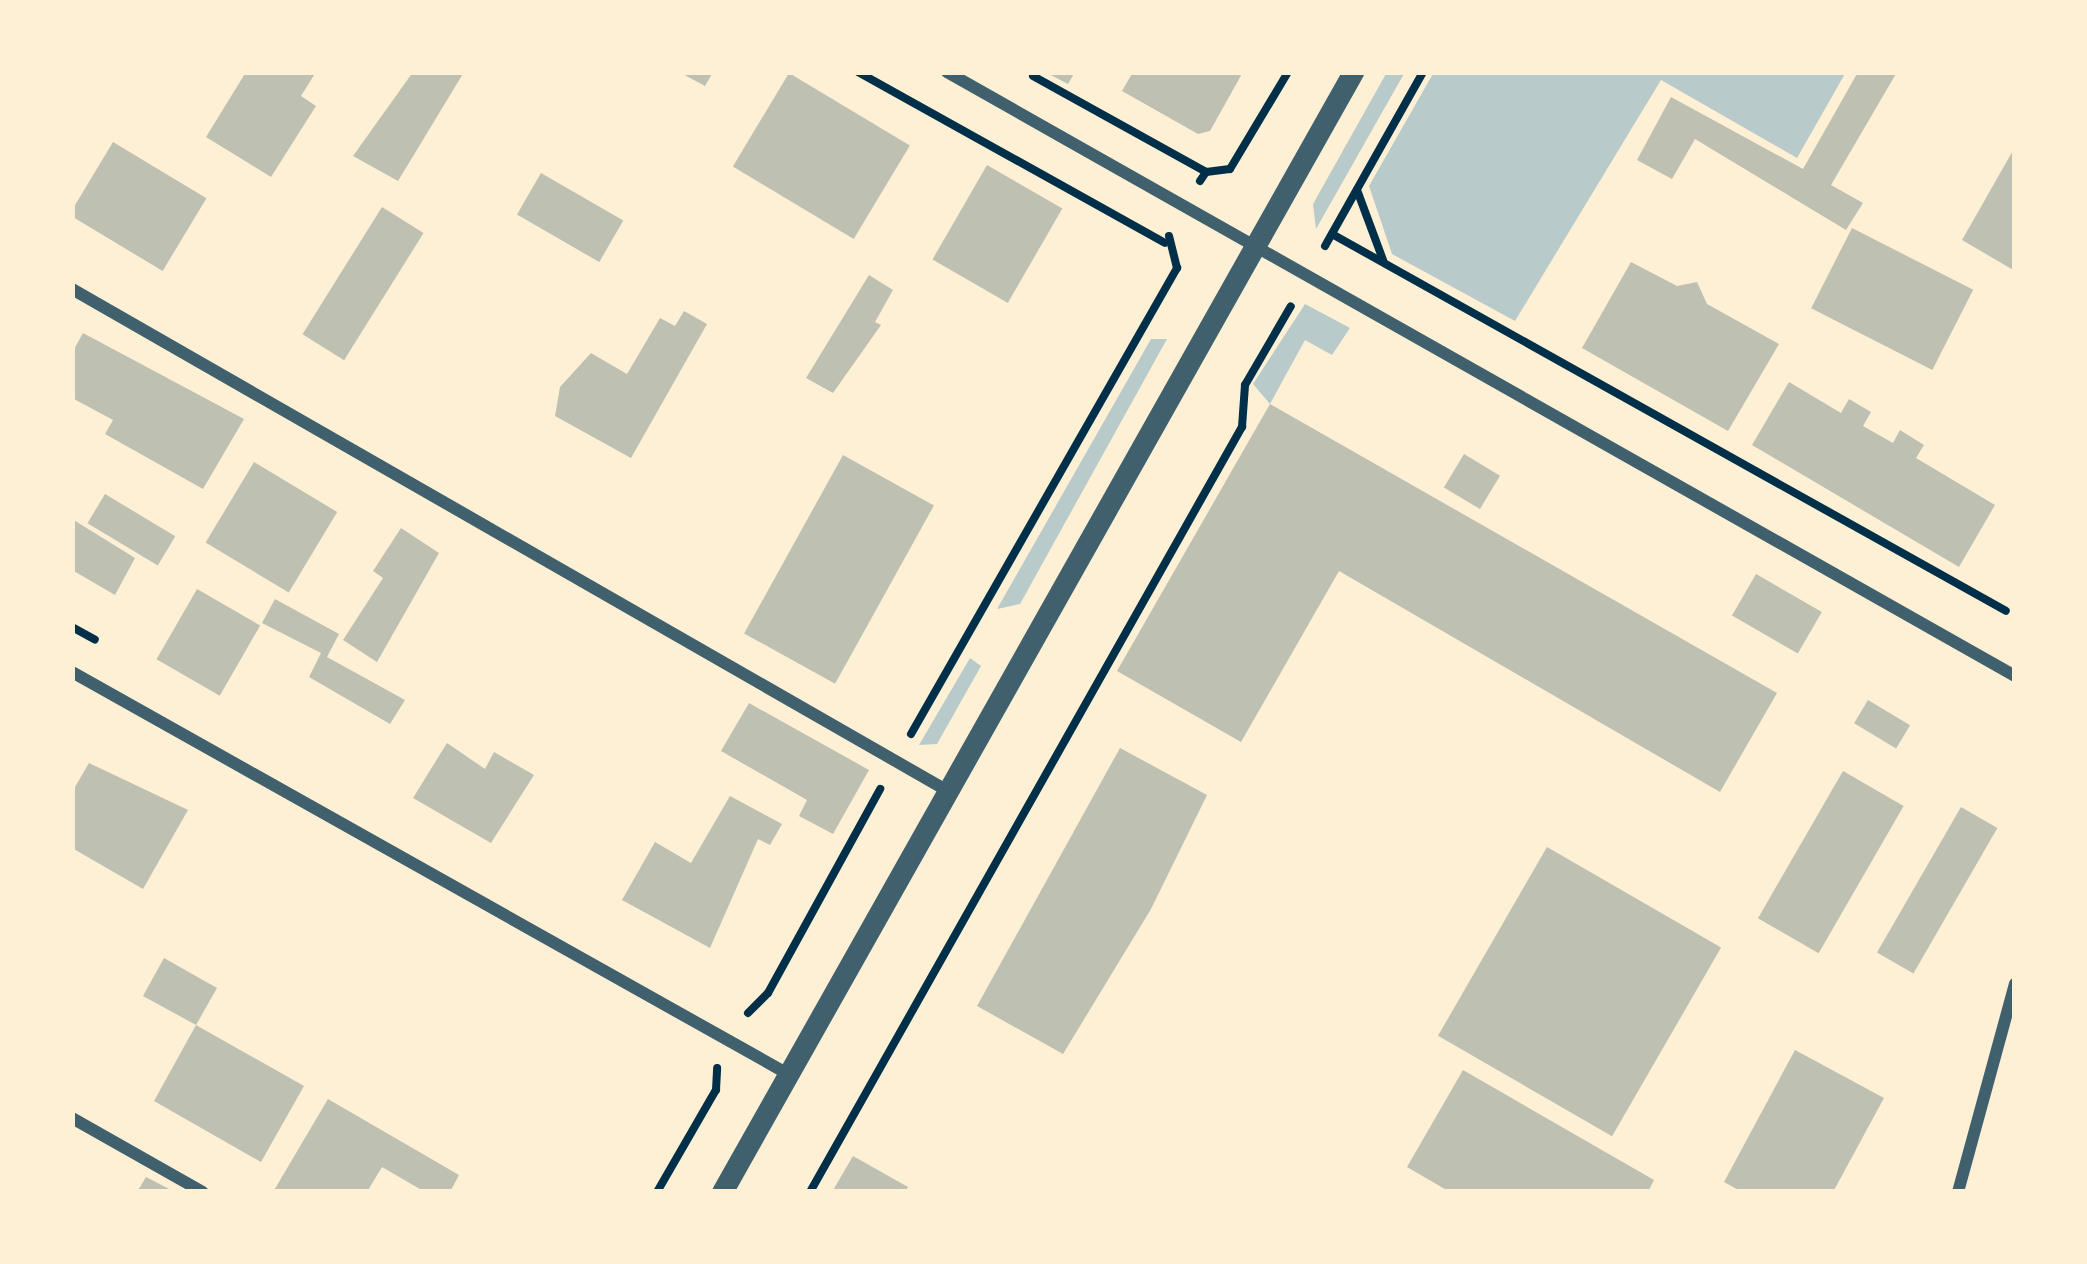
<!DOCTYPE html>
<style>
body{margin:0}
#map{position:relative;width:2087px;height:1264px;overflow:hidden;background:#fdf0d5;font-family:"PT Sans Narrow",sans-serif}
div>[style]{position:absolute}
.green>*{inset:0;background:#b9caca}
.building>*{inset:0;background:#bec0b2;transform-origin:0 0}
.path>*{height:8px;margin:-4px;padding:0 4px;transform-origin:4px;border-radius:4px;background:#003049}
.minor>*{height:12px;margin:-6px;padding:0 6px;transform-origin:6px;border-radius:6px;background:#3f606c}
.tertiary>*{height:21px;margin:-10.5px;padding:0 10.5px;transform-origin:10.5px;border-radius:10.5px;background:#3f606c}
span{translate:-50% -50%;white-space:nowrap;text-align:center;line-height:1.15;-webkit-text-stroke:12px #fdf0d5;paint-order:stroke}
.frame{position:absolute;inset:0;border:75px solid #fdf0d5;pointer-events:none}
</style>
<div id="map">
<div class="green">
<div style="clip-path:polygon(1387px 72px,1405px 72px,1316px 229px,1313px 204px)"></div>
<div style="clip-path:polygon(1434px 72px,1846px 72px,1797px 158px,1661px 80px,1515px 321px,1392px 254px,1369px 186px)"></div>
<div style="clip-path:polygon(1305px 304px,1350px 328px,1332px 355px,1305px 340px,1270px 404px,1253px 384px)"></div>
<div style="clip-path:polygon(1151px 339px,1167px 339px,1020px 604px,997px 609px)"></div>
<div style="clip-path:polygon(970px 658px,981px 666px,937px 744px,919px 745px)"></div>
</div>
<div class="building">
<div style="clip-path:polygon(246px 72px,316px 72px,301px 96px,316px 106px,271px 177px,206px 137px)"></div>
<div style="clip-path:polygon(413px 72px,464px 72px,398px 181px,353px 156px)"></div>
<div style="clip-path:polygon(679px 72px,713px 72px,705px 86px)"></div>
<div style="clip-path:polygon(1045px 72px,1075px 72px,1068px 84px)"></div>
<div style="clip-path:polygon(1133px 72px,1243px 72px,1210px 131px,1198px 134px,1122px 91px)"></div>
<div style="clip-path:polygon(1858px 72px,1897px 72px,1831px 185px,1863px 203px,1846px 230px,1695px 139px,1672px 179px,1637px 160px,1671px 97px,1803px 169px)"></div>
<div style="left:789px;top:73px;width:141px;height:109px;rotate:31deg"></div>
<div style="left:113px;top:142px;width:109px;height:85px;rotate:31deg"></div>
<div style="clip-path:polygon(2015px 147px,2015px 271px,1962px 240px)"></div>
<div style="left:987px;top:165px;width:87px;height:109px;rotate:30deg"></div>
<div style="left:541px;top:173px;width:95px;height:48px;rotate:30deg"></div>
<div style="left:382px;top:207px;width:49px;height:150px;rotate:32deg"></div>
<div style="left:1852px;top:228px;width:136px;height:90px;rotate:27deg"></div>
<div style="clip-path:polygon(1631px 262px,1677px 286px,1697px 282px,1707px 304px,1779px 344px,1728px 431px,1582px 348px)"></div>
<div style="clip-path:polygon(869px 275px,893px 290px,875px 322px,881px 325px,833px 393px,806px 378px)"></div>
<div style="clip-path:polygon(684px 311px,707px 324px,631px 458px,555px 416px,560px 387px,591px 353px,627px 374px,660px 318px,675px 326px)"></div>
<div style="clip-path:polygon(83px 333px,244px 419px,203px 489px,105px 434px,113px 420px,72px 398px,72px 353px)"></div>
<div style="clip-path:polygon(1789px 382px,1841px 413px,1849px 399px,1871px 412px,1863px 426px,1893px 443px,1900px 430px,1924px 445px,1916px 458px,1995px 505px,1959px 567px,1752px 445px)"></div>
<div style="clip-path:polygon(1270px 404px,1777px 693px,1720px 792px,1339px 571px,1241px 742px,1117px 671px)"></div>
<div style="left:1464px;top:454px;width:42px;height:39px;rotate:31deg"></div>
<div style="left:843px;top:455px;width:104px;height:204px;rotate:29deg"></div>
<div style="left:254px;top:462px;width:97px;height:94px;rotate:31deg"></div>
<div style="left:105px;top:494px;width:82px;height:34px;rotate:31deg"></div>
<div style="clip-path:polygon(72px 519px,135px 558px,115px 595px,72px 570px)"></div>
<div style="clip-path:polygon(401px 528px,439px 553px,377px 662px,343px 640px,383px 578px,373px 571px)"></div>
<div style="left:1756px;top:574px;width:76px;height:48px;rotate:30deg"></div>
<div style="left:197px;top:589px;width:73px;height:81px;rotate:30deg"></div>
<div style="clip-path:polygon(275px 599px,339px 634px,327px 657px,405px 700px,390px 724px,309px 677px,321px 653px,262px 623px)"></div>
<div style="left:1868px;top:700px;width:49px;height:27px;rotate:31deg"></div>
<div style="clip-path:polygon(749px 703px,869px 770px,833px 834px,799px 816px,807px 800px,721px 751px)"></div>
<div style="clip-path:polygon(447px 743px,485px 769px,494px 752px,534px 775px,491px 843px,413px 798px)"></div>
<div style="clip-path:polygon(1120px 748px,1207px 795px,1151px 909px,1063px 1054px,977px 1006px)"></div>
<div style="clip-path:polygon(89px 763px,188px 810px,143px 889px,72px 848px,72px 792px)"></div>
<div style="left:1843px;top:771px;width:70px;height:170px;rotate:30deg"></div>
<div style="clip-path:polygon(730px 796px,782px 824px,770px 845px,758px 839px,710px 948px,622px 900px,655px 842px,691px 863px)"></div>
<div style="left:1961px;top:807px;width:42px;height:168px;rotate:30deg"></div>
<div style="left:1547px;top:847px;width:201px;height:218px;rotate:30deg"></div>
<div style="clip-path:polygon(164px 958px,217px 988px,196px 1025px,304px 1086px,261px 1162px,154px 1101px,196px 1025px,143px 996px)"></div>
<div style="clip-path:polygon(1795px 1050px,1884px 1098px,1833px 1192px,1742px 1192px,1724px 1182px)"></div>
<div style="clip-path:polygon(1463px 1070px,1654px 1180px,1648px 1192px,1450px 1192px,1407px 1167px)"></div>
<div style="clip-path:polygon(328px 1099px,459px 1175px,450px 1192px,425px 1192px,382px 1167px,367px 1192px,273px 1192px)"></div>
<div style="clip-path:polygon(853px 1156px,908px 1187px,905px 1192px,832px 1192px)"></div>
<div style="clip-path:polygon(146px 1177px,175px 1192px,137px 1192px)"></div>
</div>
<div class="path">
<div style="left:858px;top:72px;width:351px;rotate:29.1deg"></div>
<div style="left:1033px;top:76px;width:198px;rotate:29deg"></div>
<div style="left:1200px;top:181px;width:11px;rotate:-56deg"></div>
<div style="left:1206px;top:172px;width:24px;rotate:-7deg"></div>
<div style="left:1230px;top:169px;width:113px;rotate:-59.1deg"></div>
<div style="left:1357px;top:190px;width:75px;rotate:69.6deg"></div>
<div style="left:1332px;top:234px;width:772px;rotate:29.22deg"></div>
<div style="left:1325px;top:246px;width:200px;rotate:-60.6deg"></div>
<div style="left:72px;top:627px;width:26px;rotate:29deg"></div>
<div style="left:911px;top:734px;width:537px;rotate:-60.28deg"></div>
<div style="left:1177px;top:268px;width:33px;rotate:-104deg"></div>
<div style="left:748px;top:1013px;width:28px;rotate:-45deg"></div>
<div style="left:768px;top:993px;width:233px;rotate:-61.2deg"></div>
<div style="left:657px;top:1192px;width:118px;rotate:-60deg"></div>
<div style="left:716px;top:1090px;width:22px;rotate:-87deg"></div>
<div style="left:810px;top:1192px;width:879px;rotate:-60.55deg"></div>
<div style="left:1242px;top:427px;width:42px;rotate:-85.9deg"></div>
<div style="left:1245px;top:385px;width:91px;rotate:-59.8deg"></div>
</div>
<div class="minor">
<div style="left:947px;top:72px;width:1227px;rotate:29.49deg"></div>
<div style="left:72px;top:289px;width:1007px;rotate:29.82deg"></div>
<div style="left:72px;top:672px;width:821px;rotate:29.31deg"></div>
<div style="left:72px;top:1118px;width:150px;rotate:29.5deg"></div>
<div style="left:1958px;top:1192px;width:216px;rotate:-74.7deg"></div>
</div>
<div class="tertiary">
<div style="left:722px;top:1192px;width:1286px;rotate:-60.6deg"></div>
</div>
<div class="frame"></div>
</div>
